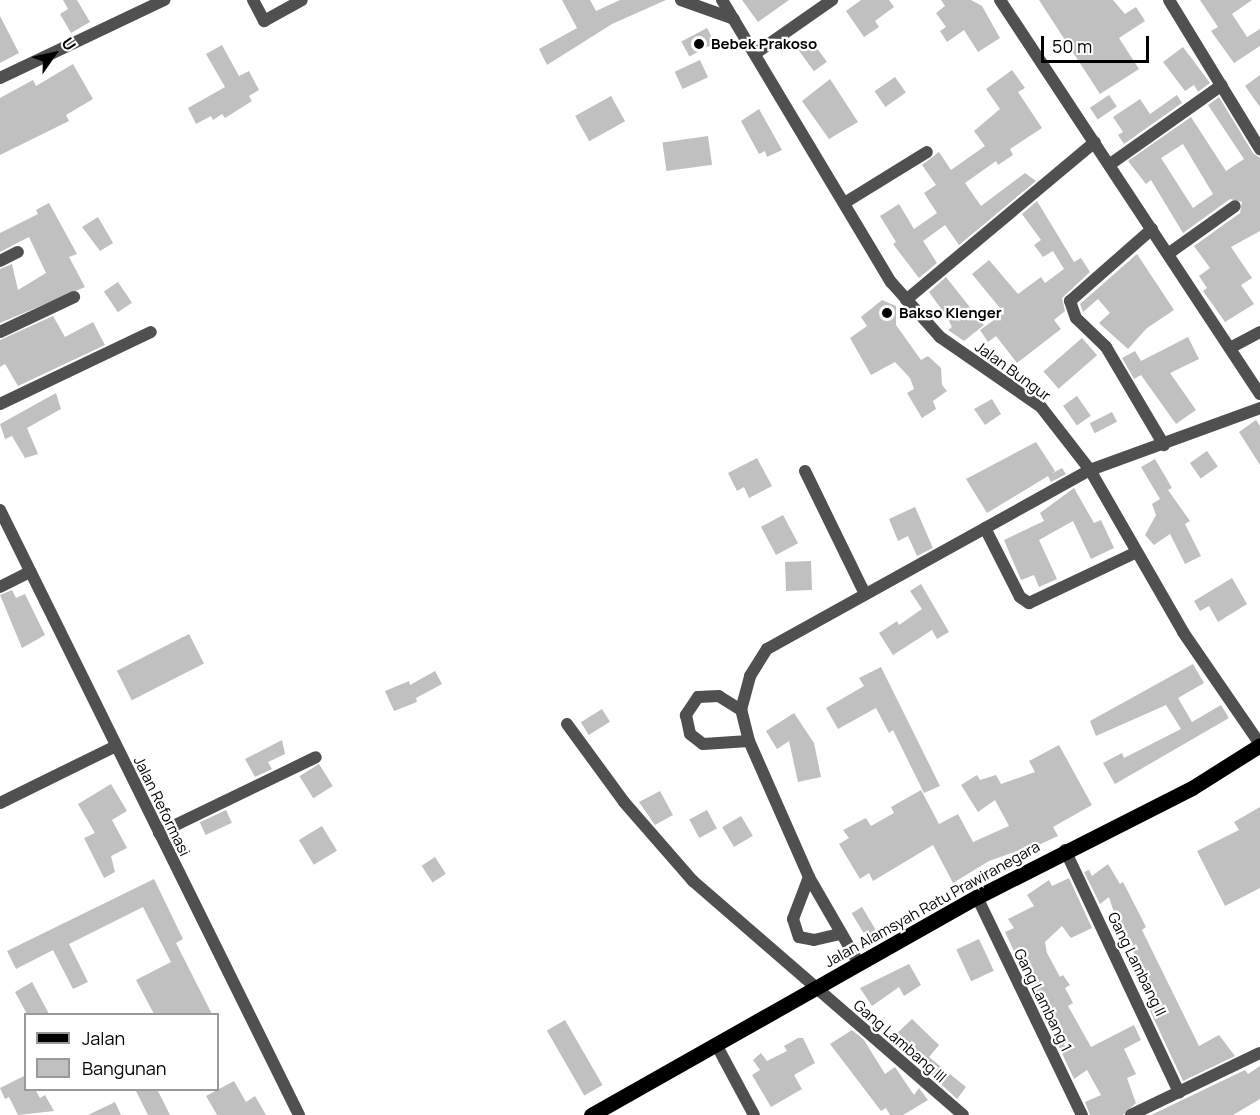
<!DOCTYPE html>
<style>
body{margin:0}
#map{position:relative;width:1260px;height:1115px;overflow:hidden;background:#fff;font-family:Manrope,sans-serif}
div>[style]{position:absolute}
.building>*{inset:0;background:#c0c0c0;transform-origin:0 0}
.street>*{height:12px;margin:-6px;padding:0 6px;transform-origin:6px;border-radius:6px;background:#505050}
.primary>*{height:15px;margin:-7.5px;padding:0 7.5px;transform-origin:7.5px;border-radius:7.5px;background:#000}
.dots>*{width:16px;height:16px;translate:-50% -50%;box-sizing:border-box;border:3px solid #fff;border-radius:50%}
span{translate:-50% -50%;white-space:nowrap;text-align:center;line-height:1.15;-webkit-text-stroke:4.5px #fff;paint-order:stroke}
.poi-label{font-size:15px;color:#000;font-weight:700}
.left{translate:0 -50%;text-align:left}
.street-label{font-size:15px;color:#000}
.legend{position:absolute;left:24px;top:1013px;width:195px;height:78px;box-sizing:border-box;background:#fff;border:2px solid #999;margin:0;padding:8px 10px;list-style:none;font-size:18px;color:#000}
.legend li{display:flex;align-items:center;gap:12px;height:30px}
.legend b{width:30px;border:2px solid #999}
.north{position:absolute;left:24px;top:24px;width:60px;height:60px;-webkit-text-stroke:4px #fff;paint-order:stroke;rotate:56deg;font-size:16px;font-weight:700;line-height:24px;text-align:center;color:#000}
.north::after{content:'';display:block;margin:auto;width:21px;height:27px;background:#000;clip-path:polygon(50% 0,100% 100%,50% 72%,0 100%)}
.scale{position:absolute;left:1041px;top:36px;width:108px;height:27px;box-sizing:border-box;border:3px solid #000;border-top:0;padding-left:8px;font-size:18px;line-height:21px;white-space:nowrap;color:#000;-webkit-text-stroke:4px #fff;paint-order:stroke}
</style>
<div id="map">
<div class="building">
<div style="clip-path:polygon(63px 0,77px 0,90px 22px,71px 33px,60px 14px,68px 9px)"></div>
<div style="clip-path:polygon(562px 0,590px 0,596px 11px,620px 0,666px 0,612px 24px,547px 65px,539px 49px,577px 28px)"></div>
<div style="clip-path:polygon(742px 0,789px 0,758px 22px)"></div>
<div style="clip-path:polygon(861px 0,889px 0,894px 7px,875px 21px,879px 27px,864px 37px,846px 11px)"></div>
<div style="clip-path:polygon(941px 0,971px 0,982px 6px,1000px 38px,978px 52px,964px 30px,947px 42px,940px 31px,946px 27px,936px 13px,945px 6px)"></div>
<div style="clip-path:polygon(1039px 0,1113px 0,1125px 14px,1136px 7px,1145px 21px,1119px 38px,1139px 69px,1100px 94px)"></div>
<div style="clip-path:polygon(1200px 0,1252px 0,1232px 14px,1247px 37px,1260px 29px,1260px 46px,1234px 63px,1211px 31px,1218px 27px)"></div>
<div style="clip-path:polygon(0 16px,19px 53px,0 63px)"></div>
<div style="left:707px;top:28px;width:17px;height:29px;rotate:62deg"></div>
<div style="left:811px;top:40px;width:27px;height:16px;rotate:54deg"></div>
<div style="clip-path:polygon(222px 45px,239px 76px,249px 71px,259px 90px,249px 96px,252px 101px,225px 118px,222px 114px,213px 120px,211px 116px,196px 124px,188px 108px,225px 87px,206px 54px)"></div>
<div style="clip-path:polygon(1183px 47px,1210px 83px,1198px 92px,1194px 85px,1185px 91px,1163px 62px)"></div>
<div style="left:700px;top:60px;width:19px;height:28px;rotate:65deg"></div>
<div style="clip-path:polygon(73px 64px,93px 99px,66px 115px,69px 121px,0 155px,0 98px,33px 80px,36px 86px)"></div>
<div style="clip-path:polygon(1012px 70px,1025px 88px,1018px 92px,1042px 128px,1010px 149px,1013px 155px,998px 165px,996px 161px,965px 183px,981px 206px,1025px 173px,1036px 181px,959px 245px,945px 225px,923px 241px,937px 263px,919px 278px,893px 244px,896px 242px,880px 216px,899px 204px,914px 229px,937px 213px,924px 193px,936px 185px,922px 165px,939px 152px,951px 170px,985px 146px,974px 131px,1000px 109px,986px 89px)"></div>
<div style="clip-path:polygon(1260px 75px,1260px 107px,1245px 86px)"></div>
<div style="left:895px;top:77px;width:19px;height:25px;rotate:55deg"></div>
<div style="clip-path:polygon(830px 79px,858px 122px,829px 139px,802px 101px)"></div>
<div style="left:1109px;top:95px;width:14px;height:23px;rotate:56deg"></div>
<div style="clip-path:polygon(1177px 95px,1182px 103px,1124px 144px,1118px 135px,1123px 132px,1113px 117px,1140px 99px,1150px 114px)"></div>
<div style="left:611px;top:96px;width:29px;height:41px;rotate:61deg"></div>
<div style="clip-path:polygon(evenodd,1219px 97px,1253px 153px,1260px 158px,1260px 231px,1231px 247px,1252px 278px,1241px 285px,1254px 304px,1225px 322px,1203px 291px,1207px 288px,1199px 276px,1210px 268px,1194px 246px,1240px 213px,1242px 202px,1230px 199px,1183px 233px,1151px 180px,1146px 184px,1128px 161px,1191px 117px,1226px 171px,1244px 159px,1208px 105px,1219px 97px,1183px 144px,1213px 194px,1193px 208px,1161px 158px,1183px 144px)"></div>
<div style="clip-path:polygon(759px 109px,782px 150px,767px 157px,765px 151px,759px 154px,741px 121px)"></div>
<div style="left:708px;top:136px;width:29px;height:46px;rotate:82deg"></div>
<div style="clip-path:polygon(1037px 201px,1074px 262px,1081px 258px,1090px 272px,1062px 298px,1065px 311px,1054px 320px,1061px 329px,1017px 363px,996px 336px,988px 342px,980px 330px,1004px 313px,972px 274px,989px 260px,1018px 294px,1041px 277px,1045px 283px,1064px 269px,1053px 251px,1043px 257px,1034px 245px,1041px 240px,1022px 214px)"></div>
<div style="clip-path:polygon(49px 203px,77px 254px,69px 257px,85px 287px,0 323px,0 269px,12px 264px,18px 290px,46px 273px,29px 237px,0 252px,0 233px,38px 214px,36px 210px)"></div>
<div style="clip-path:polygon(98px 217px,113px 243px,100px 251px,82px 227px)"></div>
<div style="clip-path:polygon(1137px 254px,1174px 310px,1147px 328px,1128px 349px,1099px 323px,1110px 313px,1098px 299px,1083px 312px,1080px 304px)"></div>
<div style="clip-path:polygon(946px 277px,984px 325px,964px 341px,948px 330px,952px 327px,947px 317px,929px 292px)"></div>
<div style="left:118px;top:282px;width:25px;height:17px;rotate:56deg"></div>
<div style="clip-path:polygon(882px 300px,896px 306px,896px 325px,921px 360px,928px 356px,941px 368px,942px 385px,947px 391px,933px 401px,936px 409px,922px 418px,907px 393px,914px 389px,910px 378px,895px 362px,871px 375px,850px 338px,867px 326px,861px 317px)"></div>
<div style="clip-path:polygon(53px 316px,65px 337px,93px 322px,105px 345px,18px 386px,5px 364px,0 367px,0 340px)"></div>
<div style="clip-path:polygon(1188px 337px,1199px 359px,1170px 373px,1196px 410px,1176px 424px,1141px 375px,1134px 379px,1122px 358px,1135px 351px,1141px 361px)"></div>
<div style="left:1082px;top:338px;width:23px;height:51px;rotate:49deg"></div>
<div style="clip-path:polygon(56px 393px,61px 409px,27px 428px,38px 454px,25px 458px,12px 436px,5px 439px,0 424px)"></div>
<div style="left:1077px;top:396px;width:24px;height:17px;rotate:55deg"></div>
<div style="clip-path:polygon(992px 399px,1001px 414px,985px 425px,974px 409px)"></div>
<div style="left:1112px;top:412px;width:11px;height:25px;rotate:63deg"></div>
<div style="clip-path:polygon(1256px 420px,1260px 426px,1260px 465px,1239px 432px)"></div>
<div style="clip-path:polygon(1036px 442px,1055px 471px,1051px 474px,1062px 468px,1066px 474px,1051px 482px,1048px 476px,987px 513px,966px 479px)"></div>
<div style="left:1207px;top:451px;width:19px;height:21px;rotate:55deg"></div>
<div style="clip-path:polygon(757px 458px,772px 486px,749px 498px,744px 487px,737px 491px,728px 473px)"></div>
<div style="clip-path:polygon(1155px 459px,1172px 488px,1168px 490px,1190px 521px,1185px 524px,1201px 556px,1185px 564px,1170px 534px,1154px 545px,1145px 535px,1156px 515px,1152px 504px,1160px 499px,1141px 467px)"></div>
<div style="clip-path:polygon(1074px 488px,1094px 523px,1101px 520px,1114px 548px,1091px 559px,1073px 521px,1039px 540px,1057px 579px,1039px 587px,1034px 575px,1021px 580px,1004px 540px,1044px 521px,1040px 513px)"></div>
<div style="clip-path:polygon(915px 507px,933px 548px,917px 556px,908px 536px,898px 541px,889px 519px)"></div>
<div style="left:783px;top:515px;width:32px;height:25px;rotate:62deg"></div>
<div style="left:811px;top:561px;width:29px;height:26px;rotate:88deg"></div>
<div style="clip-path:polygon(1232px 578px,1247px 604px,1218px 622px,1209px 606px,1200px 611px,1194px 601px)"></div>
<div style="clip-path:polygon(921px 584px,949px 632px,937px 639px,932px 630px,893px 655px,879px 633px,897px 621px,899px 625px,922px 609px,910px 591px)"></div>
<div style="clip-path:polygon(12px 590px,16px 598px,25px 594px,45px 635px,22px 648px,0 595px)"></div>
<div style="left:189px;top:634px;width:33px;height:81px;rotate:63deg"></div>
<div style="clip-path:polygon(1193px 664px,1204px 683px,1178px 698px,1192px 722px,1221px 705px,1229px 718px,1115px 784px,1103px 763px,1122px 753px,1124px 758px,1181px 729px,1166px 705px,1096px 736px,1090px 721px)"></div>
<div style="clip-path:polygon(881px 667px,940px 786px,924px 793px,893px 730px,889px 733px,876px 708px,838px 729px,826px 708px,864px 686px,859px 678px)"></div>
<div style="clip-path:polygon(435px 671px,442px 684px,416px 698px,417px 702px,394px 711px,385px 691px,409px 681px,410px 685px)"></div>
<div style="left:602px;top:709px;width:15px;height:25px;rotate:58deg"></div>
<div style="clip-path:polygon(794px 713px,814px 743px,821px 777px,798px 782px,789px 741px,777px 749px,766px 731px)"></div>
<div style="clip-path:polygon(282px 740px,285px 754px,268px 762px,272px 769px,255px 777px,245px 759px)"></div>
<div style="clip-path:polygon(1059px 745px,1092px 805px,1053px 827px,1058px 836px,1021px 853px,1020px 850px,989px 861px,953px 883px,933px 845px,873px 881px,869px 873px,860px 879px,839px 844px,849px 838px,843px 830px,866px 818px,871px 826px,894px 813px,891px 807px,921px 790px,939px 824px,958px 814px,973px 842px,1009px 826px,995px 800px,978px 812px,961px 785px,977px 775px,980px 780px,996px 775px,1001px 784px,1035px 772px,1029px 761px)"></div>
<div style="left:319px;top:764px;width:26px;height:23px;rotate:58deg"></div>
<div style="clip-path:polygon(111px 784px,127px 811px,112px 820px,127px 848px,111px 856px,115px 872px,104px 878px,84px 838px,95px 833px,78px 804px)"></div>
<div style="clip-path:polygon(660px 791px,673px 815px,655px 825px,639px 802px)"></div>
<div style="clip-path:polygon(1260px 807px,1260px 888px,1225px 906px,1197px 851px,1239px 830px,1234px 822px)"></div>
<div style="left:226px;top:810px;width:14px;height:29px;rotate:65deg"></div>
<div style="left:707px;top:810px;width:21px;height:20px;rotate:62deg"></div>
<div style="left:741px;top:816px;width:23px;height:22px;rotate:59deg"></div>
<div style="left:322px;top:826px;width:29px;height:27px;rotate:59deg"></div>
<div style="left:435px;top:857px;width:20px;height:16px;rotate:57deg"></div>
<div style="clip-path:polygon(1108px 864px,1120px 884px,1123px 882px,1146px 927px,1142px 930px,1199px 1046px,1219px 1035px,1235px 1056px,1183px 1081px,1152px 1015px,1145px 998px,1148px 996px,1135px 972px,1142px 969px,1127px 939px,1123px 941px,1109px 897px,1100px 904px,1084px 872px,1089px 870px,1092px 876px)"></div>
<div style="clip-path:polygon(1069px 878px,1092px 928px,1071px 938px,1062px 926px,1045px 942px,1047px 953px,1060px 977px,1063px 975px,1070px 985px,1065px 988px,1073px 1003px,1068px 1006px,1091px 1047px,1134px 1025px,1141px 1040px,1124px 1049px,1136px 1074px,1127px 1078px,1136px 1103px,1123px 1115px,1090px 1115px,1085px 1102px,1101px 1095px,1087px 1070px,1074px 1079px,1005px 932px,1014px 928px,1008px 919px,1034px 906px,1027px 895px,1049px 880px,1052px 886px)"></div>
<div style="clip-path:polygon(154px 879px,183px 939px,176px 943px,212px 1014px,154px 1014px,136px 980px,171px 962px,143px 907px,69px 944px,88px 982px,73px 989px,53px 950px,16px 969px,7px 951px)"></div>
<div style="left:862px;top:907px;width:27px;height:12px;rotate:59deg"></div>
<div style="left:979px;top:939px;width:35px;height:25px;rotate:65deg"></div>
<div style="clip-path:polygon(909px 964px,921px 985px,904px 996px,899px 987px,872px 1006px,860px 988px)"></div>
<div style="clip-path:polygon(32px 982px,49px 1014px,27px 1014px,15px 992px)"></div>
<div style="clip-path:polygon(912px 1019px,939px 1045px,929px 1057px,966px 1087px,957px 1099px,892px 1038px)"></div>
<div style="left:565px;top:1020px;width:75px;height:21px;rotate:60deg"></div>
<div style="clip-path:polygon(852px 1030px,864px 1040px,885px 1074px,895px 1067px,914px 1095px,919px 1088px,928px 1100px,903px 1115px,890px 1115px,886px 1108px,881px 1111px,830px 1044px)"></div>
<div style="clip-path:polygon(798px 1038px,803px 1038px,815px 1063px,794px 1075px,802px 1089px,771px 1107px,752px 1075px,760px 1070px,753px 1060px,761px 1053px,767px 1061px,787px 1051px,784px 1046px)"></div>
<div style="clip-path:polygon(1260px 1066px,1260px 1099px,1233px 1115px,1151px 1115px,1245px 1070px,1248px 1074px)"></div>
<div style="clip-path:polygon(26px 1075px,26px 1089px,35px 1089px,40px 1098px,45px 1095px,54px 1111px,18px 1115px,9px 1097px,5px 1099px,0 1088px)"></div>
<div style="clip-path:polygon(234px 1081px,246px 1102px,255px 1096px,266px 1115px,217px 1115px,206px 1096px)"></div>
<div style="clip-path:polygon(135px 1089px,157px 1089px,170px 1115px,148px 1115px)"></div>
<div style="clip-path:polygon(115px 1102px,121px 1115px,88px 1115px)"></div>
</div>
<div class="street">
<div style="left:253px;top:0;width:24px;rotate:62deg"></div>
<div style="left:264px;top:21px;width:43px;rotate:-28.9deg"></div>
<div style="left:681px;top:0;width:56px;rotate:19.7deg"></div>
<div style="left:722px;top:0;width:329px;rotate:59.1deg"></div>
<div style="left:891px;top:282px;width:74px;rotate:48.3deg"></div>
<div style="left:940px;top:337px;width:123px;rotate:34.7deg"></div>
<div style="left:1041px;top:407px;width:80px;rotate:52.1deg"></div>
<div style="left:1090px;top:470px;width:187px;rotate:60.1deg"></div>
<div style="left:1183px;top:632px;width:136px;rotate:55.5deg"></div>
<div style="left:1000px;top:0;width:472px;rotate:56.6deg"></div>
<div style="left:1169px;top:0;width:175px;rotate:58.6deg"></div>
<div style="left:756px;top:53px;width:93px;rotate:-34.9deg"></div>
<div style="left:0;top:78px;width:182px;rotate:-25.4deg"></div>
<div style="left:1109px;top:165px;width:138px;rotate:-35.3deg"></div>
<div style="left:846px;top:202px;width:95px;rotate:-31.7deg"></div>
<div style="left:1152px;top:229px;width:109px;rotate:138.7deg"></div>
<div style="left:1070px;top:301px;width:18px;rotate:71deg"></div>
<div style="left:1076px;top:318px;width:42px;rotate:44deg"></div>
<div style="left:1106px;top:347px;width:114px;rotate:59.4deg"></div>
<div style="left:1168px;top:254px;width:82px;rotate:-35.6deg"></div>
<div style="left:0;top:261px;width:20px;rotate:-27deg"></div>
<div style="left:906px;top:300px;width:246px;rotate:-39.9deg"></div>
<div style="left:0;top:332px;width:82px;rotate:-25.3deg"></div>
<div style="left:1230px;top:348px;width:34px;rotate:-28deg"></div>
<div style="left:0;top:404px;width:167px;rotate:-25.5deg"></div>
<div style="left:805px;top:471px;width:137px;rotate:64deg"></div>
<div style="left:0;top:510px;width:675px;rotate:63.7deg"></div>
<div style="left:985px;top:528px;width:77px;rotate:63.1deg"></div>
<div style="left:1020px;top:597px;width:11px;rotate:34deg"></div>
<div style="left:1029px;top:603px;width:119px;rotate:-25.3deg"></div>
<div style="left:0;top:587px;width:34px;rotate:-27deg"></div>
<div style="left:741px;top:710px;width:26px;rotate:-148deg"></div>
<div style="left:719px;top:696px;width:21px;rotate:177deg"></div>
<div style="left:698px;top:697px;width:22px;rotate:124deg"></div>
<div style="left:686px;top:715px;width:19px;rotate:78deg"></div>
<div style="left:690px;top:734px;width:16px;rotate:38deg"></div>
<div style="left:703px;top:744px;width:46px;rotate:-3.7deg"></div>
<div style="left:567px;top:724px;width:97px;rotate:53.8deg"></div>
<div style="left:624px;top:802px;width:105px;rotate:48.9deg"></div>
<div style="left:693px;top:881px;width:357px;rotate:40.9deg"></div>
<div style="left:0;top:803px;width:129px;rotate:-26.2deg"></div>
<div style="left:159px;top:833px;width:174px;rotate:-25.8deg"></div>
<div style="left:1065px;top:850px;width:268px;rotate:64.8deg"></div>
<div style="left:809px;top:877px;width:45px;rotate:110.9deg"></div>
<div style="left:793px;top:919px;width:19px;rotate:72deg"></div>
<div style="left:799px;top:937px;width:15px;rotate:11deg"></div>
<div style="left:814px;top:940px;width:28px;rotate:-13deg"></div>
<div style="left:977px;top:897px;width:242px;rotate:64.3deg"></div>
<div style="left:858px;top:962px;width:98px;rotate:-120deg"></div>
<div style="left:809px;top:877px;width:149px;rotate:-113.8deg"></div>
<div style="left:749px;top:741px;width:32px;rotate:-104deg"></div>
<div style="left:741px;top:710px;width:35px;rotate:-75deg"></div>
<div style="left:750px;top:676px;width:32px;rotate:-58deg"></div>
<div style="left:767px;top:649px;width:369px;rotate:-29deg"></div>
<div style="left:1090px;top:470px;width:181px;rotate:-20deg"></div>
<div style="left:717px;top:1046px;width:78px;rotate:61.8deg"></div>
<div style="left:1131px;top:1115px;width:143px;rotate:-25.7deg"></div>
</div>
<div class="primary">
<div style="left:591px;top:1115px;width:443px;rotate:-29.5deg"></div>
<div style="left:977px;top:897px;width:241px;rotate:-26.9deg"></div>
<div style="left:1192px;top:788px;width:80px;rotate:-32.3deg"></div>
</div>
<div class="dots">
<div style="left:699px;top:44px;background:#000"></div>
<div style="left:887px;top:313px;background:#000"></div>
</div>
<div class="poi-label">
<span class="left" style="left:711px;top:44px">Bebek Prakoso</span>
<span class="left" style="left:899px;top:313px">Bakso Klenger</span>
</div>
<div class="street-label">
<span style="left:1013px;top:371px;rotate:36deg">Jalan Bungur</span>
<span style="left:162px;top:806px;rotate:64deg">Jalan Reformasi</span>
<span style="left:932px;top:904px;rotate:-29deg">Jalan Alamsyah Ratu Prawiranegara</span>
<span style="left:1137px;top:964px;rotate:64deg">Gang Lambang II</span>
<span style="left:1043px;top:1000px;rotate:64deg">Gang Lambang 1</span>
<span style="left:900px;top:1041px;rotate:41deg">Gang Lambang III</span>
</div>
<ul class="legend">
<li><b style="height:8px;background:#000"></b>Jalan</li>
<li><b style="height:16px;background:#c0c0c0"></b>Bangunan</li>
</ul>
<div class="north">U</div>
<div class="scale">50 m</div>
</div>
